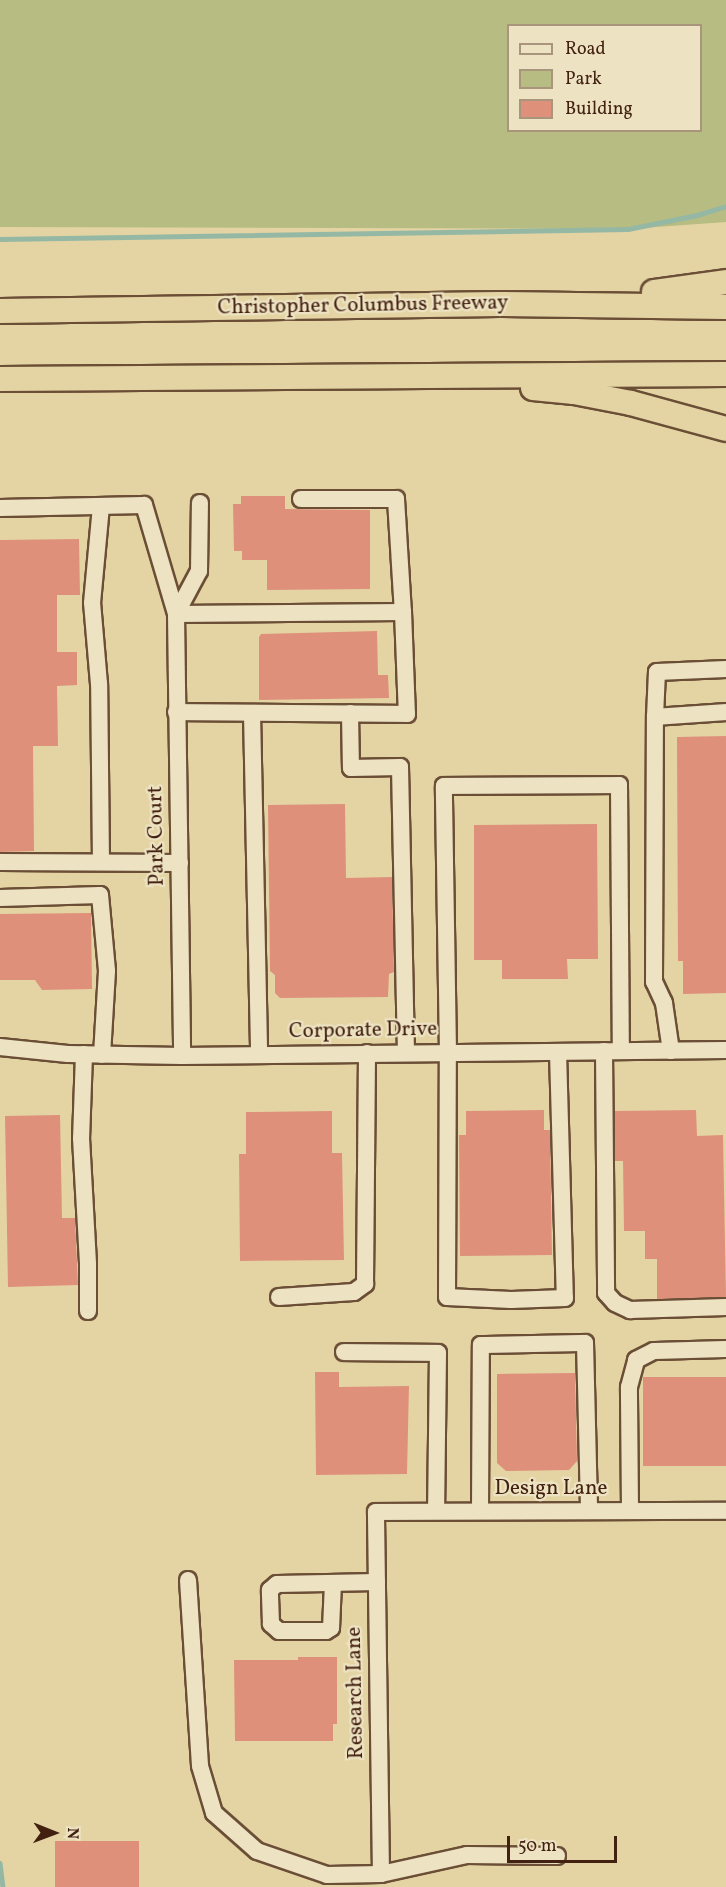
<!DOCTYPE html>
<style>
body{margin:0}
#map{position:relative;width:726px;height:1887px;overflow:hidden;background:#e4d4a3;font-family:Vollkorn,serif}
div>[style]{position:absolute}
.green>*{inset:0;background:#b7bc83}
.stream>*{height:4.5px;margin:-2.25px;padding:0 2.25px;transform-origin:2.25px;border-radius:2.25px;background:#95b8a4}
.building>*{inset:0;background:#de907b;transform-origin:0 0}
.roads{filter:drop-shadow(2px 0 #6b4e36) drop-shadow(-2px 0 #6b4e36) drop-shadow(0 2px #6b4e36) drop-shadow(0 -2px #6b4e36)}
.minor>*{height:16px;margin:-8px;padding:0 8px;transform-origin:8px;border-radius:8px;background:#ede3c3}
.highway>*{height:24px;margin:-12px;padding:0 12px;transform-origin:12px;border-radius:12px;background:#e4d4a3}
span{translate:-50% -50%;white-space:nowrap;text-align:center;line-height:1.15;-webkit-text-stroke:4.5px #ede3c3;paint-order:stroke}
.street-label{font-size:21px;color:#432111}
.legend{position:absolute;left:507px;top:24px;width:195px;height:108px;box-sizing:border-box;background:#ede3c3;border:2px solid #a9957c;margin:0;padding:8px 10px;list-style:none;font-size:18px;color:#432111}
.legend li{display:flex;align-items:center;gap:12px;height:30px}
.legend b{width:30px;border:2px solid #a9957c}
.north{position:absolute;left:24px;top:1803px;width:60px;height:60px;-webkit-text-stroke:4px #ede3c3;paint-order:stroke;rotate:91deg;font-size:16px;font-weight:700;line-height:24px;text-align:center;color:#432111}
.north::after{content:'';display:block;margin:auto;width:21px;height:27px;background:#432111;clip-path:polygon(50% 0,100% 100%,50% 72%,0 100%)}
.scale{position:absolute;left:507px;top:1836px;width:110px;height:27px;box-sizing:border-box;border:3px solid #432111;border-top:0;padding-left:8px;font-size:18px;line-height:21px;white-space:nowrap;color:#432111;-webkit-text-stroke:4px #ede3c3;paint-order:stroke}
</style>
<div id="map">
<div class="green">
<div style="clip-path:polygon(evenodd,0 0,726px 0,726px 222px,628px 229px,0 227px,0 0,508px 26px,700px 26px,700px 130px,508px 130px,508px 26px)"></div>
</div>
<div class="stream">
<div style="left:0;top:239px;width:628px;rotate:-0.91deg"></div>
<div style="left:628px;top:229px;width:70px;rotate:-11.5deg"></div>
<div style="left:697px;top:215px;width:30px;rotate:-17deg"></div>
<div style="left:0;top:1863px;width:24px;rotate:83deg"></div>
</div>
<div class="building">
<div style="clip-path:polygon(241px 496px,285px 496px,285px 509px,370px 510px,370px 589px,267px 590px,267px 560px,242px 560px,242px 551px,234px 551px,233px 504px,241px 504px)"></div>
<div style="clip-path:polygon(79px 539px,80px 595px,57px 595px,57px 652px,77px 652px,77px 685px,57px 686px,58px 746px,33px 746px,34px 851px,0 852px,0 540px)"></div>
<div style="clip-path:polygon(377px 631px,378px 675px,388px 675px,389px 698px,259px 700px,259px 637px,261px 634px)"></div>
<div style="clip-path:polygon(726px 736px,726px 993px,683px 994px,683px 961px,678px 961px,677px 737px)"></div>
<div style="clip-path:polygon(345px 804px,346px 878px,392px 877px,394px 972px,389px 974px,388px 997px,280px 998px,275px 993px,275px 975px,270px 971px,268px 805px)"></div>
<div style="clip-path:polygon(597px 824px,598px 959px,567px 959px,568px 979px,502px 979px,502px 960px,474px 960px,474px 825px)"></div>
<div style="clip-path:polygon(91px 913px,92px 989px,42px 990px,35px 980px,0 980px,0 914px)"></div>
<div style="clip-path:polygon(544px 1110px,544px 1130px,550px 1130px,552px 1255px,460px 1256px,459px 1135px,466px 1135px,466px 1111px)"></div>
<div style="clip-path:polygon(696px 1110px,697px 1136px,723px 1135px,726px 1297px,657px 1299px,657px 1259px,645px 1259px,645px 1231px,624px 1231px,623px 1161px,615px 1161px,615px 1111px)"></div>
<div style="clip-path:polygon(332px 1111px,332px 1153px,342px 1153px,344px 1260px,240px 1261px,239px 1154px,246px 1154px,246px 1112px)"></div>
<div style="clip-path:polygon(60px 1115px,62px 1218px,75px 1218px,78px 1285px,8px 1287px,5px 1116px)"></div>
<div style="clip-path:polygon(315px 1372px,339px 1372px,339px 1387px,409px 1386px,407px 1474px,316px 1475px)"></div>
<div style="clip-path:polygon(575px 1373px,577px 1461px,569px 1470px,506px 1471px,497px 1463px,497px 1374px)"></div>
<div style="left:726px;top:1377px;width:89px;height:83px;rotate:90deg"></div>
<div style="clip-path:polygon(298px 1657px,337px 1657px,337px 1724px,333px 1724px,333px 1741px,235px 1741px,234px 1660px,298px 1660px)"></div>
<div style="left:55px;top:1841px;width:84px;height:46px"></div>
</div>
<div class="roads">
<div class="minor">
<div style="left:301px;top:499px;width:95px"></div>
<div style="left:396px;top:499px;width:113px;rotate:86.5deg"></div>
<div style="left:0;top:508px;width:144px;rotate:-1.2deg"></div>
<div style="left:144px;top:505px;width:114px;rotate:73.6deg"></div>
<div style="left:176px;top:614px;width:442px;rotate:89.2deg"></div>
<div style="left:176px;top:614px;width:227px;rotate:-0.5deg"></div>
<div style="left:403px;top:612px;width:102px;rotate:87.8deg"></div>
<div style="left:407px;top:714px;width:231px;rotate:-179.5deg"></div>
<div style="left:176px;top:614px;width:49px;rotate:-61.9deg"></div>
<div style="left:199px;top:571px;width:68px;rotate:-89.2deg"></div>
<div style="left:252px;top:713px;width:342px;rotate:88.8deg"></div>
<div style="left:350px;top:713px;width:55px;rotate:89deg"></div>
<div style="left:351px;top:768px;width:49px;rotate:-1.2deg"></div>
<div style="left:400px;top:767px;width:286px;rotate:88.8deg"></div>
<div style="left:655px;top:717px;width:45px;rotate:-87.5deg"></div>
<div style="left:657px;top:672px;width:69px;rotate:-2.5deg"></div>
<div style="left:0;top:862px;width:180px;rotate:0.3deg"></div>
<div style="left:101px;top:862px;width:178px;rotate:-90.6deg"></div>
<div style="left:99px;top:684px;width:81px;rotate:-94.9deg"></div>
<div style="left:92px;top:603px;width:97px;rotate:-84.7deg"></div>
<div style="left:0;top:898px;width:100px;rotate:-1.7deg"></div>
<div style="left:100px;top:895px;width:76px;rotate:84.7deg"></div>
<div style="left:107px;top:971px;width:84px;rotate:93.4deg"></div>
<div style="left:0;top:1047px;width:68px;rotate:5.9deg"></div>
<div style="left:68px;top:1054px;width:114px;rotate:1deg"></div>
<div style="left:182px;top:1056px;width:544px;rotate:-0.63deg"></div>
<div style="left:604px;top:1051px;width:242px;rotate:89.5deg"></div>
<div style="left:606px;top:1293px;width:13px;rotate:48deg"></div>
<div style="left:615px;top:1303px;width:17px;rotate:25deg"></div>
<div style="left:630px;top:1310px;width:96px;rotate:-1.8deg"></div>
<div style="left:671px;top:1051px;width:49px;rotate:-98.3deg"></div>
<div style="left:664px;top:1003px;width:23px;rotate:-115deg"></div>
<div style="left:654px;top:982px;width:265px;rotate:-89.8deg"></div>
<div style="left:655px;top:717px;width:71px;rotate:-4deg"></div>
<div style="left:558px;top:1052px;width:246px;rotate:88.4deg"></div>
<div style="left:565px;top:1298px;width:54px;rotate:177.9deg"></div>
<div style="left:511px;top:1300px;width:64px;rotate:-177.3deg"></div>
<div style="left:447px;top:1297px;width:244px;rotate:-89.8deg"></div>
<div style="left:448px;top:1053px;width:267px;rotate:-90.9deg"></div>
<div style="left:444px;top:786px;width:175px;rotate:-0.3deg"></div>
<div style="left:619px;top:785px;width:266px;rotate:89.6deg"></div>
<div style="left:84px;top:1054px;width:84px;rotate:92deg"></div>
<div style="left:81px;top:1138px;width:127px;rotate:86.8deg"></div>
<div style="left:88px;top:1265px;width:46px;rotate:90deg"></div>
<div style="left:279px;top:1297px;width:75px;rotate:-3.8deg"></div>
<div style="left:354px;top:1292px;width:14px;rotate:-36deg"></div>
<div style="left:365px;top:1284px;width:231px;rotate:-89.5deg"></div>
<div style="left:344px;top:1352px;width:94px;rotate:0.6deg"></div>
<div style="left:438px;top:1353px;width:158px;rotate:90.7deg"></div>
<div style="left:480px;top:1511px;width:166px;rotate:-89.7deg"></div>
<div style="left:481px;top:1345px;width:104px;rotate:-1.1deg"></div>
<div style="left:585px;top:1343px;width:168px;rotate:88.6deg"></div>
<div style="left:630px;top:1511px;width:124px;rotate:-90.5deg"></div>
<div style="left:629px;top:1387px;width:28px;rotate:-75deg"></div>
<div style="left:636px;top:1360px;width:20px;rotate:-27deg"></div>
<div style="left:654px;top:1351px;width:72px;rotate:-1.6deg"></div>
<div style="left:188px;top:1580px;width:186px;rotate:86.3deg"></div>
<div style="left:200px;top:1766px;width:49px;rotate:73.4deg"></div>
<div style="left:214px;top:1813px;width:57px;rotate:41.5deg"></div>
<div style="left:257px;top:1851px;width:74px;rotate:18.9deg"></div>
<div style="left:327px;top:1875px;width:54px;rotate:-1.1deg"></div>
<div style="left:381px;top:1874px;width:88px;rotate:-12.5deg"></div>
<div style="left:467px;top:1855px;width:90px;rotate:0.6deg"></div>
<div style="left:333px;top:1583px;width:45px;rotate:92.5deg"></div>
<div style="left:331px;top:1628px;width:6px;rotate:149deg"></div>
<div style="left:326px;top:1631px;width:47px;rotate:180deg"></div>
<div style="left:279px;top:1631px;width:11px;rotate:-139deg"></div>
<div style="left:271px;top:1624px;width:34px;rotate:-92deg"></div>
<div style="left:270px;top:1590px;width:9px;rotate:-41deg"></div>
<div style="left:277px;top:1584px;width:100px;rotate:-1.1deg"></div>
<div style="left:381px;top:1874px;width:362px;rotate:-90.8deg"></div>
<div style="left:376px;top:1512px;width:350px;rotate:-0.2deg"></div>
</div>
<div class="highway">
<div style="left:654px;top:292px;width:73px;rotate:-7.9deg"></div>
<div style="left:0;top:311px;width:503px;rotate:-0.8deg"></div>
<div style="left:503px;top:304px;width:223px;rotate:0.8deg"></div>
<div style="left:0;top:379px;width:726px;rotate:-0.39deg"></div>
<div style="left:533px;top:388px;width:41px;rotate:5.6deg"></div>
<div style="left:574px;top:392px;width:58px;rotate:10.9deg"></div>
<div style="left:631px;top:403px;width:98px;rotate:15.3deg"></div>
</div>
</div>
<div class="street-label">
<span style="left:363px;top:306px;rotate:-1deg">Christopher Columbus Freeway</span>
<span style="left:157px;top:836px;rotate:-91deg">Park Court</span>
<span style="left:363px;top:1031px;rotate:-1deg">Corporate Drive</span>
<span style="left:551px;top:1489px">Design Lane</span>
<span style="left:356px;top:1693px;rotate:-91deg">Research Lane</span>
</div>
<ul class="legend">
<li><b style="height:8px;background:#ede3c3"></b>Road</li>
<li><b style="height:16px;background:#b7bc83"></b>Park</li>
<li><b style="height:16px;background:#de907b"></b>Building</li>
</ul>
<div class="north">N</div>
<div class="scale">50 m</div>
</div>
